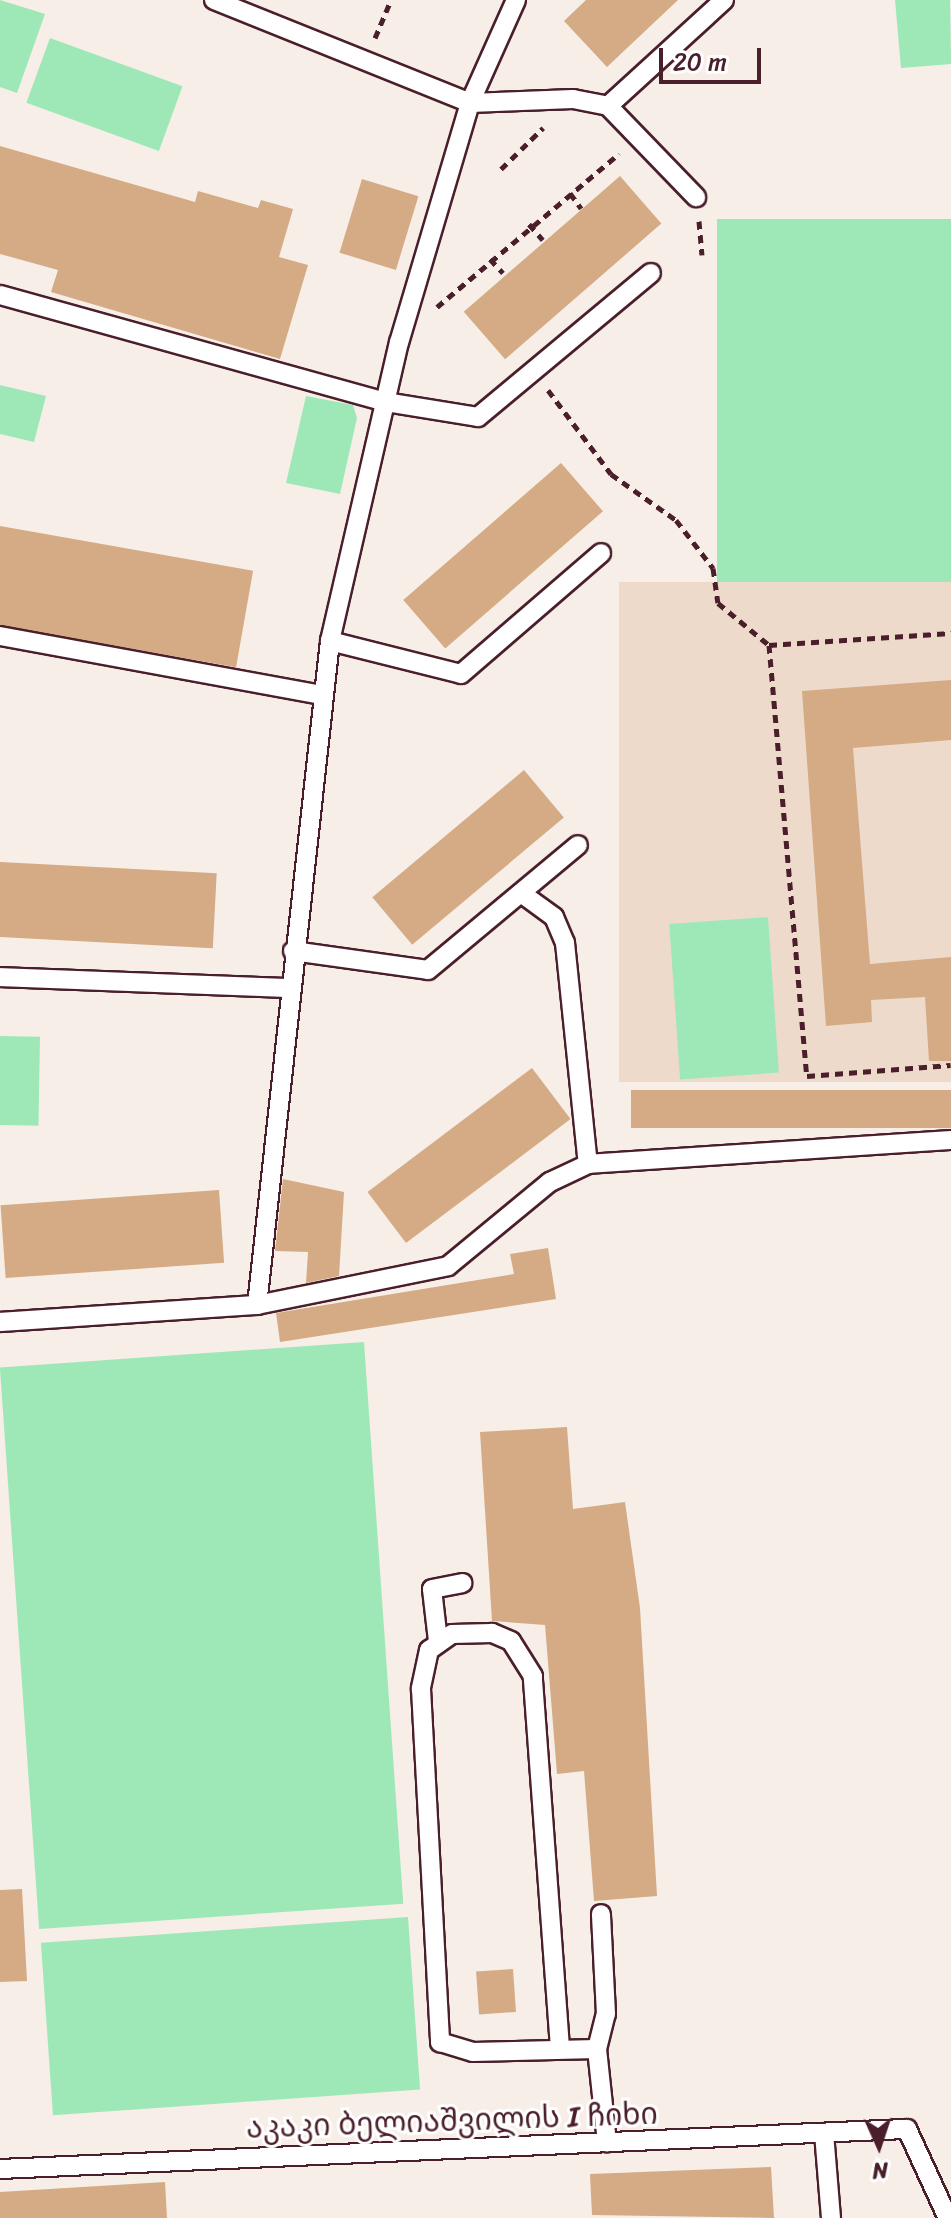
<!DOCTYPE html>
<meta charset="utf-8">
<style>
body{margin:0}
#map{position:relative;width:951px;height:2218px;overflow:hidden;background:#f7eee7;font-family:Sriracha,"Noto Sans Georgian",sans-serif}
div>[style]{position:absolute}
.built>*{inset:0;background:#eddaca;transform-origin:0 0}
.green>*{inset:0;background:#9ee8b7;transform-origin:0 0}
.building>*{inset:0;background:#d5ab86;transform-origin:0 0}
.path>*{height:5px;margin-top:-2.5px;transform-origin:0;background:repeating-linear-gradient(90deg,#4a1f2b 0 8px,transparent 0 14px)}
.roads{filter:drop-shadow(2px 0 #4a1f2b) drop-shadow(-2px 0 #4a1f2b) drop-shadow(0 2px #4a1f2b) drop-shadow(0 -2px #4a1f2b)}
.service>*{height:18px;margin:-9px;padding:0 9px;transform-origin:9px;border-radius:9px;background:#fff}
span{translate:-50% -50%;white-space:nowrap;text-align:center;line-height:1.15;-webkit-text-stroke:6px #fff;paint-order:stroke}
.street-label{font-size:30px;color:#4a1f2b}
.north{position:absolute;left:839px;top:2106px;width:80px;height:80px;-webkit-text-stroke:6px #fff;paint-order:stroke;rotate:177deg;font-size:22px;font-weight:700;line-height:32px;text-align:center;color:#4a1f2b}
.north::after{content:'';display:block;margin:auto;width:28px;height:36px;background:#4a1f2b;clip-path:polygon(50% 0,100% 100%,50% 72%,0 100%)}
.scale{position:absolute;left:659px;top:48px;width:102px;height:36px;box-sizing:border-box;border:4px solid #4a1f2b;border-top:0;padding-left:10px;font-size:24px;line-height:28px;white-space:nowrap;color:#4a1f2b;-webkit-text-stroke:6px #fff;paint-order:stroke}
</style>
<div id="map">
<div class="built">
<div style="left:951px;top:582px;width:500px;height:332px;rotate:90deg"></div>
</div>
<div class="green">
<div style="clip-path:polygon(0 0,45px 14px,17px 93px,0 87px)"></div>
<div style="clip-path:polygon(895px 0,950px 0,951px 64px,901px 68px)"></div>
<div style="left:50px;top:38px;width:141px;height:69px;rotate:20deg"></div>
<div style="left:951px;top:219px;width:363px;height:234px;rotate:90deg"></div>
<div style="clip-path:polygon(0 385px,46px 396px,34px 442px,0 434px)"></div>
<div style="clip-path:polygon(306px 396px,353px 405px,357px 418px,340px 494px,286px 483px)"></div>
<div style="left:768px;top:917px;width:156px;height:99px;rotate:86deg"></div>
<div style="left:0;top:1036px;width:40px;height:89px;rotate:1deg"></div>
<div style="left:364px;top:1342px;width:563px;height:365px;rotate:86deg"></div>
<div style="left:408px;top:1917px;width:173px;height:368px;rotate:86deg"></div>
</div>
<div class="building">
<div style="clip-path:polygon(586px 0,678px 0,607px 67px,564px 21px)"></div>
<div style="clip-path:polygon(0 146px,195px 202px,198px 191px,258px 208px,261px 200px,293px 209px,279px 257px,308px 265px,280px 359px,51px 292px,58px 270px,0 254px)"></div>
<div style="left:620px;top:176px;width:63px;height:207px;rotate:49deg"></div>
<div style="left:362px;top:179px;width:59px;height:77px;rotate:17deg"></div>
<div style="left:561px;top:463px;width:64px;height:209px;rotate:49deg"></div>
<div style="left:0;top:526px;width:257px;height:98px;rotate:10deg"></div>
<div style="clip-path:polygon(951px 680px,951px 740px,853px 748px,870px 964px,951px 957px,951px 1061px,929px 1061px,925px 997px,871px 1000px,872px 1022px,826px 1026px,802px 691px)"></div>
<div style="left:524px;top:770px;width:62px;height:198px;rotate:50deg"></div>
<div style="left:0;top:862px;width:217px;height:75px;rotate:3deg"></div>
<div style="left:532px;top:1068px;width:64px;height:206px;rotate:53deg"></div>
<div style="left:951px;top:1090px;width:38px;height:320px;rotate:90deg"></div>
<div style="clip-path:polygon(283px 1179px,344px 1192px,339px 1276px,306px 1283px,308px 1252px,275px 1251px)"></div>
<div style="left:219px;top:1190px;width:73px;height:219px;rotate:86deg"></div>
<div style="clip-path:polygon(548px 1248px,556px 1299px,280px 1342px,276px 1313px,514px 1274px,510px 1254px)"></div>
<div style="clip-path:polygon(567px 1427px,573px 1509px,625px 1502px,640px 1608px,657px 1896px,594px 1901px,584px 1771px,557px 1774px,545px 1625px,492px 1621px,480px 1432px)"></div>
<div style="clip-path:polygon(22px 1889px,27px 1981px,0 1982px,0 1890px)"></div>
<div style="left:513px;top:1969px;width:43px;height:37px;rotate:86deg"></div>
<div style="clip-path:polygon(771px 2167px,774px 2218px,592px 2215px,590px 2174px)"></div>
<div style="clip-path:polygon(165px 2182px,167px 2218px,0 2218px,0 2192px)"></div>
</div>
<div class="path">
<div style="left:375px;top:38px;width:41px;rotate:-67.2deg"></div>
<div style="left:501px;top:169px;width:59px;rotate:-44.3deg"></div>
<div style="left:570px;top:193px;width:19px;rotate:54deg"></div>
<div style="left:699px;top:221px;width:34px;rotate:85deg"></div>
<div style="left:529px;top:224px;width:21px;rotate:49deg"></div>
<div style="left:490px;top:259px;width:19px;rotate:47deg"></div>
<div style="left:437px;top:307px;width:238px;rotate:-40.1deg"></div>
<div style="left:548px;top:390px;width:105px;rotate:53.1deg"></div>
<div style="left:611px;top:474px;width:80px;rotate:35.3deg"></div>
<div style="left:676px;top:520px;width:61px;rotate:52.4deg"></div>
<div style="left:713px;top:568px;width:35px;rotate:82deg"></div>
<div style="left:718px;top:603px;width:66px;rotate:39.5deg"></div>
<div style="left:769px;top:645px;width:182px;rotate:-3.8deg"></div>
<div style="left:769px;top:645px;width:433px;rotate:85deg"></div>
<div style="left:807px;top:1076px;width:144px;rotate:-4.4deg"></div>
</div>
<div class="roads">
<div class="service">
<div style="left:214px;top:0;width:276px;rotate:21.9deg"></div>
<div style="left:470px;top:103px;width:103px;rotate:-2.2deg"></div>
<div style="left:573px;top:99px;width:36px;rotate:11deg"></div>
<div style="left:608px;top:106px;width:157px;rotate:-42.4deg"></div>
<div style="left:516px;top:0;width:113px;rotate:114.1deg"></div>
<div style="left:470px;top:103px;width:249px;rotate:106.5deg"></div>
<div style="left:399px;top:342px;width:307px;rotate:103deg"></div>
<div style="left:330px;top:641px;width:668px;rotate:96.27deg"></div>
<div style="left:257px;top:1305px;width:195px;rotate:-11.5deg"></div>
<div style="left:448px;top:1266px;width:132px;rotate:-39.5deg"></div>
<div style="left:550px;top:1182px;width:42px;rotate:-25.3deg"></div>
<div style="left:588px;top:1164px;width:364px;rotate:-3.8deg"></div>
<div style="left:608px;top:106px;width:127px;rotate:46deg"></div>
<div style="left:0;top:295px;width:401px;rotate:15.5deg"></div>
<div style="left:386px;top:402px;width:93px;rotate:9.3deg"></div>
<div style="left:478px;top:417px;width:225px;rotate:-39.8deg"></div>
<div style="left:0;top:636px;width:325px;rotate:10.4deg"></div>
<div style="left:330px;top:641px;width:135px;rotate:14.1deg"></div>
<div style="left:461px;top:674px;width:185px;rotate:-40.8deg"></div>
<div style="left:521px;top:893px;width:41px;rotate:36deg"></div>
<div style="left:554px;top:917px;width:28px;rotate:67deg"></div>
<div style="left:565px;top:943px;width:222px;rotate:84.1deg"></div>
<div style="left:293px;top:951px;width:136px;rotate:8deg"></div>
<div style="left:428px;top:970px;width:195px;rotate:-39.8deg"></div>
<div style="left:0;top:977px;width:291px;rotate:2.2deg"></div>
<div style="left:0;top:1322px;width:258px;rotate:-3.8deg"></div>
<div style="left:438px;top:1641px;width:52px;rotate:-96.6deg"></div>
<div style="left:432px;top:1589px;width:31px;rotate:-11deg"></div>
<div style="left:560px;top:2048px;width:373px;rotate:-94.2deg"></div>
<div style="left:533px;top:1676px;width:41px;rotate:-122.2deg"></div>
<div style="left:511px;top:1641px;width:21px;rotate:-157deg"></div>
<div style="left:492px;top:1633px;width:40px;rotate:178.6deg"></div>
<div style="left:452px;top:1634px;width:28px;rotate:145deg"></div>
<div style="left:429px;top:1650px;width:40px;rotate:102deg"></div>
<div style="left:421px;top:1689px;width:354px;rotate:86.9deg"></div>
<div style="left:440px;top:2042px;width:34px;rotate:17deg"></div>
<div style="left:473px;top:2052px;width:124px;rotate:-1.4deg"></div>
<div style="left:597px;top:2049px;width:94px;rotate:83.9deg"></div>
<div style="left:597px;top:2049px;width:36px;rotate:-76deg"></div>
<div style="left:606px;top:2014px;width:100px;rotate:-92.9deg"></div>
<div style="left:824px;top:2133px;width:85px;rotate:85.3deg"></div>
<div style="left:0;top:2169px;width:908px;rotate:-2.53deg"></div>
<div style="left:907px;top:2129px;width:98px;rotate:65.3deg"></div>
</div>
</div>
<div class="street-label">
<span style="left:452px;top:2121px;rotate:-2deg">აკაკი ბელიაშვილის I ჩიხი</span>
</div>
<div class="north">N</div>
<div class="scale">20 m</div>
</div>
